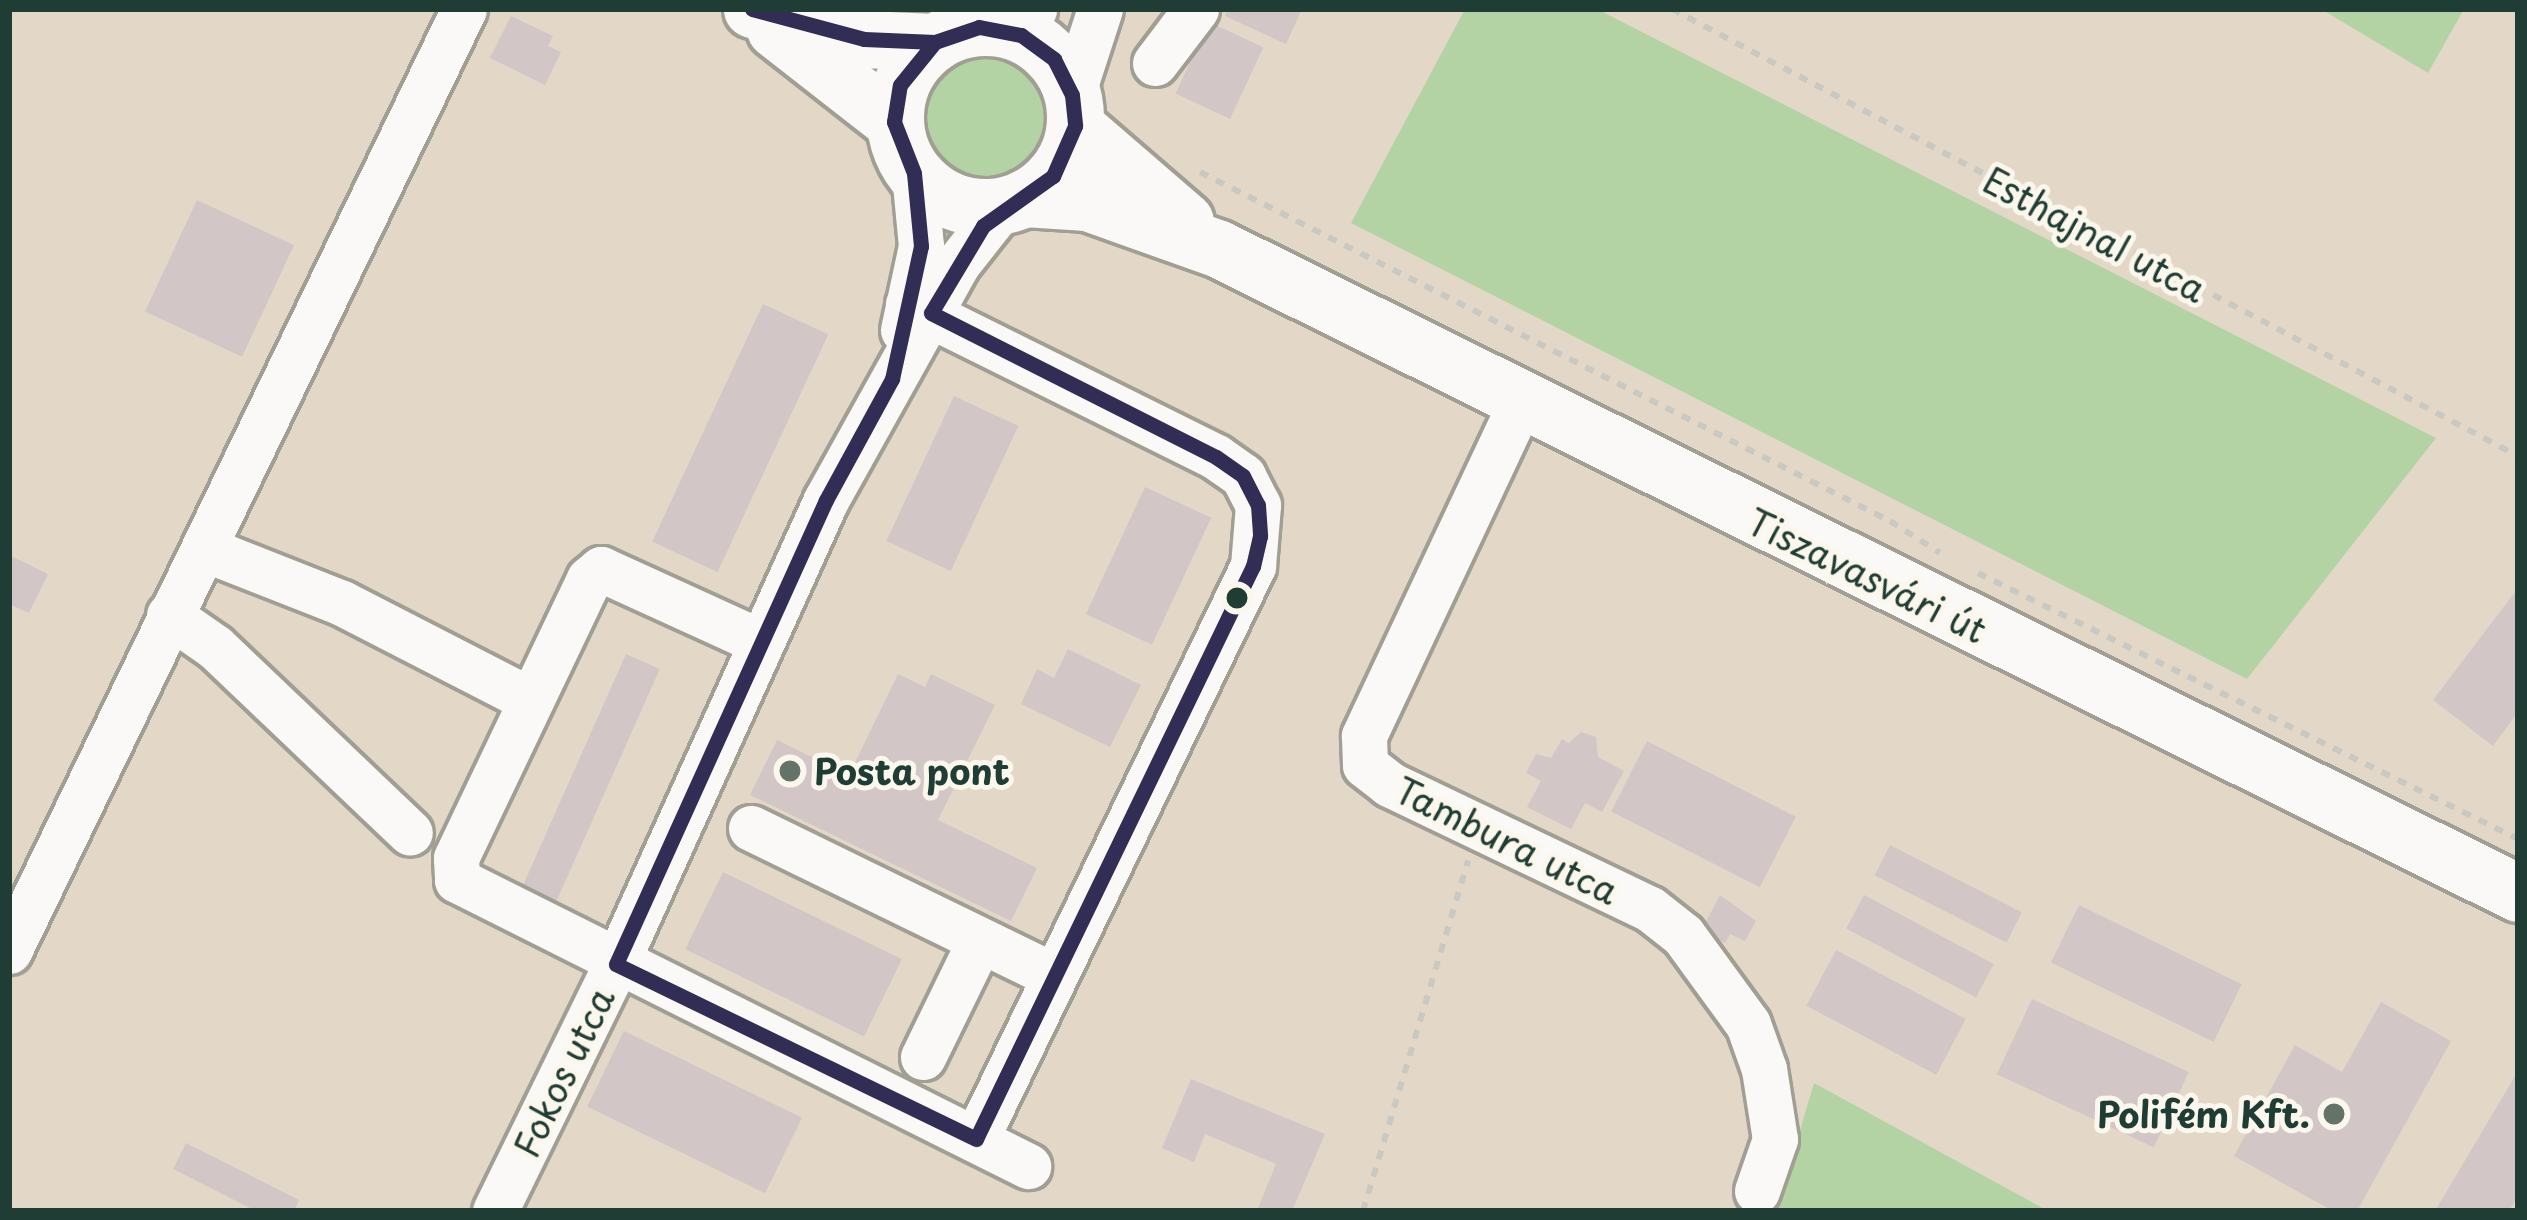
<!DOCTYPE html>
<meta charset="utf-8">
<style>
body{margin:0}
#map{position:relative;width:2527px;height:1220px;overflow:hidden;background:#e3d8c7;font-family:"Playpen Sans",sans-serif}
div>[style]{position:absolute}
.green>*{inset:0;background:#b3d3a5}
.round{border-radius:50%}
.building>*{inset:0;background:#d2c6c7;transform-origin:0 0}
.path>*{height:6px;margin-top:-3px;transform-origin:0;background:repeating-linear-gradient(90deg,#c9c9c4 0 9px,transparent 0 18px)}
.roads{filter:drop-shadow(3px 0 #a19e93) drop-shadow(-3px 0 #a19e93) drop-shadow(0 3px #a19e93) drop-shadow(0 -3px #a19e93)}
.minor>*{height:45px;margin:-22.5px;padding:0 22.5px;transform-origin:22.5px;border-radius:22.5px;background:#fbf9f7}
.major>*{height:57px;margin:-28.5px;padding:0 28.5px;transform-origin:28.5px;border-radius:28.5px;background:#fbf9f7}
.major>.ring{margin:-28.5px;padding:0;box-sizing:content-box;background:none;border:57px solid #fbf9f7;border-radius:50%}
.bus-1>*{height:15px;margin:-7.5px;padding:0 7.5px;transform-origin:7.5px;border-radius:7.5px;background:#312d55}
.dots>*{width:33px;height:33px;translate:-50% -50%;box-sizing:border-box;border:6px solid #fbf7ec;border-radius:50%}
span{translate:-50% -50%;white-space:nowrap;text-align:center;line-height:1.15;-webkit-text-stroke:10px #fbf7ec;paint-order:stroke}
.street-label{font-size:36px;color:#1f3d34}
.poi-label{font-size:36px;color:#1f3d34;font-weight:700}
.left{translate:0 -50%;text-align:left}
.right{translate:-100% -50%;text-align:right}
.frame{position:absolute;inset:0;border:12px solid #1f3d34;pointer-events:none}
</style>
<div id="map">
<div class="green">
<div style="clip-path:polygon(1465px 9px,1597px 9px,2436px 438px,2247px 679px,1351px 223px)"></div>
<div style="clip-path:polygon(2321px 9px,2464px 9px,2428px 73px)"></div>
<div class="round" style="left:913px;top:45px;width:144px;height:144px"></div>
<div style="clip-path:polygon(1814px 1083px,2048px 1211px,1776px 1211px)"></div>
</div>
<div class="building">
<div style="clip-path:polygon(1228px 9px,1302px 9px,1286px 44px,1225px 16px)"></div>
<div style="clip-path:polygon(511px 16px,553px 36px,548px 46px,561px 52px,545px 85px,490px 58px)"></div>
<div style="left:1209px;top:22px;width:60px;height:79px;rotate:25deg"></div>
<div style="left:197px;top:200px;width:107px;height:123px;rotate:25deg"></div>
<div style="left:763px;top:304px;width:72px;height:262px;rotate:25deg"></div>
<div style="left:954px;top:396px;width:71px;height:160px;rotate:25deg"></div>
<div style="left:1145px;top:487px;width:73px;height:140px;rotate:25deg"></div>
<div style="clip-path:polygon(9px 555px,48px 574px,29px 613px,9px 604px)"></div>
<div style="clip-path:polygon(2518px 588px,2518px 712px,2493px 746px,2433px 700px)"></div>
<div style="clip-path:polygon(1068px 649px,1141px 685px,1110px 747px,1021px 704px,1037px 669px,1054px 678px)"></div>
<div style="left:626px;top:654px;width:37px;height:258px;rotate:24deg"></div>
<div style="clip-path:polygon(898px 674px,925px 687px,931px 674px,995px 705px,938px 820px,1037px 868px,1011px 921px,750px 795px,777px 740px,849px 775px)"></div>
<div style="clip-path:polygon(1581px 732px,1596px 737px,1598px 757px,1624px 771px,1602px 812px,1585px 803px,1571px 829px,1527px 807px,1541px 781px,1526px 773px,1536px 754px,1551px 758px,1562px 739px,1569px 743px)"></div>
<div style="left:1647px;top:741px;width:167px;height:79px;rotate:27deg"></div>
<div style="left:1890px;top:845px;width:148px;height:34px;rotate:27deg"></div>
<div style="left:723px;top:872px;width:199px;height:86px;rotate:26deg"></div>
<div style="clip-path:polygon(1720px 895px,1756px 921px,1745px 941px,1730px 934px,1725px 943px,1701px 931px)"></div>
<div style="left:1864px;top:895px;width:147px;height:38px;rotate:28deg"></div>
<div style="left:2079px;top:905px;width:181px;height:64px;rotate:26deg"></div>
<div style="left:1836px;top:950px;width:147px;height:63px;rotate:28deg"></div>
<div style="left:2032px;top:999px;width:173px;height:83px;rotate:25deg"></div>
<div style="clip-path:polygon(2381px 1002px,2451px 1041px,2357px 1211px,2333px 1211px,2234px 1156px,2295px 1045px,2342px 1072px)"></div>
<div style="left:624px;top:1031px;width:198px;height:84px;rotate:26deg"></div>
<div style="clip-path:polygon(2518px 1071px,2518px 1196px,2509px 1211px,2435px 1211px)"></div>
<div style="clip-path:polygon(1191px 1079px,1325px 1134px,1292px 1211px,1258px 1208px,1276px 1164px,1205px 1134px,1194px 1162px,1162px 1148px)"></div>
<div style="clip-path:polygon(186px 1143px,299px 1200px,294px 1211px,256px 1211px,173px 1169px)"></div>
</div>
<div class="path">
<div style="left:1672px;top:9px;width:957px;rotate:27.85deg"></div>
<div style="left:1200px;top:172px;width:773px;rotate:26.83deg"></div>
<div style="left:1890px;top:521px;width:59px;rotate:32.6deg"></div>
<div style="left:1978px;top:573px;width:602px;rotate:26.22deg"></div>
<div style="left:1363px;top:1211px;width:366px;rotate:-73.3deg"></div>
</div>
<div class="roads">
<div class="minor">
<div style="left:1002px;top:29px;width:38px;rotate:-32deg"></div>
<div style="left:1155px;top:63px;width:68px;rotate:-52.8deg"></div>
<div style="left:1072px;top:95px;width:90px;rotate:-72deg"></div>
<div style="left:908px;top:304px;width:344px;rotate:26.4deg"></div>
<div style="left:1216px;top:457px;width:33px;rotate:35deg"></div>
<div style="left:1243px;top:476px;width:33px;rotate:63deg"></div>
<div style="left:1258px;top:505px;width:61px;rotate:94.7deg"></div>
<div style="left:1253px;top:566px;width:636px;rotate:115.8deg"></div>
<div style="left:903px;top:330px;width:86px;rotate:-77.9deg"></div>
<div style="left:921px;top:246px;width:73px;rotate:-95.5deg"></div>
<div style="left:1520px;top:404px;width:367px;rotate:115.2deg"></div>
<div style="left:1364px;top:736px;width:29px;rotate:88deg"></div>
<div style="left:1365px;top:765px;width:31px;rotate:38deg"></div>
<div style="left:1389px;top:784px;width:289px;rotate:25.6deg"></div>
<div style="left:1650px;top:909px;width:42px;rotate:38.2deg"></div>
<div style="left:1683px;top:935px;width:110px;rotate:53.9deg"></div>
<div style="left:1748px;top:1024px;width:48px;rotate:70.4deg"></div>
<div style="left:1764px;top:1069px;width:71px;rotate:81.1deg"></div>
<div style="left:1775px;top:1139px;width:55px;rotate:109.1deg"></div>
<div style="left:205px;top:549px;width:147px;rotate:21.5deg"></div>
<div style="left:342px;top:603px;width:212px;rotate:27.2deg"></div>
<div style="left:169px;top:615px;width:56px;rotate:34.8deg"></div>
<div style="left:215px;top:647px;width:269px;rotate:43.6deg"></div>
<div style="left:761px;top:642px;width:176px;rotate:-155.5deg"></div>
<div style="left:601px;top:569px;width:16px;rotate:140deg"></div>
<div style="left:589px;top:579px;width:309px;rotate:115.5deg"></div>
<div style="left:456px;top:858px;width:22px;rotate:87deg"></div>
<div style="left:457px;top:880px;width:639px;rotate:26.61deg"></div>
<div style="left:751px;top:828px;width:337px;rotate:26deg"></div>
<div style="left:9px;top:951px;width:1046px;rotate:-64.22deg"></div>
<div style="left:923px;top:1057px;width:130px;rotate:-64deg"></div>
<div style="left:495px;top:1211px;width:275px;rotate:-63.9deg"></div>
<div style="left:616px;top:964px;width:509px;rotate:-65.65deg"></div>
<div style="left:826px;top:500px;width:271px;rotate:-60.9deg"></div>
<div style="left:958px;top:263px;width:73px;rotate:-51.7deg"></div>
</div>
<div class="major">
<div style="left:752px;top:9px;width:116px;rotate:15deg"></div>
<div style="left:864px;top:39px;width:71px;rotate:2.4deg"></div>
<div class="ring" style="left:895px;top:27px;width:123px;height:123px"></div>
<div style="left:775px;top:29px;width:151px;rotate:38deg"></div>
<div style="left:1075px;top:126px;width:145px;rotate:40.8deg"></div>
<div style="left:1024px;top:198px;width:63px;rotate:3.6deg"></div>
<div style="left:1087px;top:202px;width:140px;rotate:19.6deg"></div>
<div style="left:1219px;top:249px;width:1450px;rotate:26.37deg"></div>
</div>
</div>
<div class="bus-1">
<div style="left:752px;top:9px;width:116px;rotate:15deg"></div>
<div style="left:864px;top:39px;width:71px;rotate:2.4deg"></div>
<div style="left:979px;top:27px;width:43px;rotate:10.8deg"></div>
<div style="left:1021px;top:35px;width:41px;rotate:36deg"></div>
<div style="left:1054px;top:59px;width:40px;rotate:63.4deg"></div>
<div style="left:1072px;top:95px;width:31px;rotate:84deg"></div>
<div style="left:1075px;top:126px;width:55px;rotate:113.7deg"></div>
<div style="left:1053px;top:176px;width:86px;rotate:144.5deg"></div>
<div style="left:983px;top:226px;width:101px;rotate:120.9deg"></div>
<div style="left:931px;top:313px;width:319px;rotate:26.8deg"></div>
<div style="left:1216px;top:457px;width:33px;rotate:35deg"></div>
<div style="left:1243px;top:476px;width:33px;rotate:63deg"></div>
<div style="left:1258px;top:505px;width:31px;rotate:86deg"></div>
<div style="left:1260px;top:536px;width:31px;rotate:103deg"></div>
<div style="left:1253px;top:566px;width:636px;rotate:115.8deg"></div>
<div style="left:976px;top:1139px;width:400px;rotate:-154.1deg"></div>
<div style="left:616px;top:964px;width:509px;rotate:-65.65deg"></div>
<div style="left:826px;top:500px;width:138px;rotate:-61.4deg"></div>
<div style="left:892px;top:379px;width:136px;rotate:-77.7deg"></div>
<div style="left:921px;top:246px;width:73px;rotate:-95.5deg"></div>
<div style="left:914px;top:173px;width:55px;rotate:-111.4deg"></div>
<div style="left:894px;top:122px;width:37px;rotate:-81deg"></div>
<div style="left:900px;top:85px;width:55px;rotate:-50.9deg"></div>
<div style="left:935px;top:42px;width:46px;rotate:-18.8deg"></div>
</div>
<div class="dots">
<div style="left:1237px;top:598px;background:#1f3d34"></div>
<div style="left:790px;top:771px;background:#647367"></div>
<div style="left:2334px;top:1114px;background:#647367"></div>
</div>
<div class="street-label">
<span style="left:2095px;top:234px;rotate:28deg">Esthajnal utca</span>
<span style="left:1867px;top:575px;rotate:26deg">Tiszavasvári út</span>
<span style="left:1507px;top:840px;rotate:26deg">Tambura utca</span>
<span style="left:563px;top:1072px;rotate:-64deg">Fokos utca</span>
</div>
<div class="poi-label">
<span class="left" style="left:814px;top:771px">Posta pont</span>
<span class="right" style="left:2310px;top:1114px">Polifém Kft.</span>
</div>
<div class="frame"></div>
</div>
